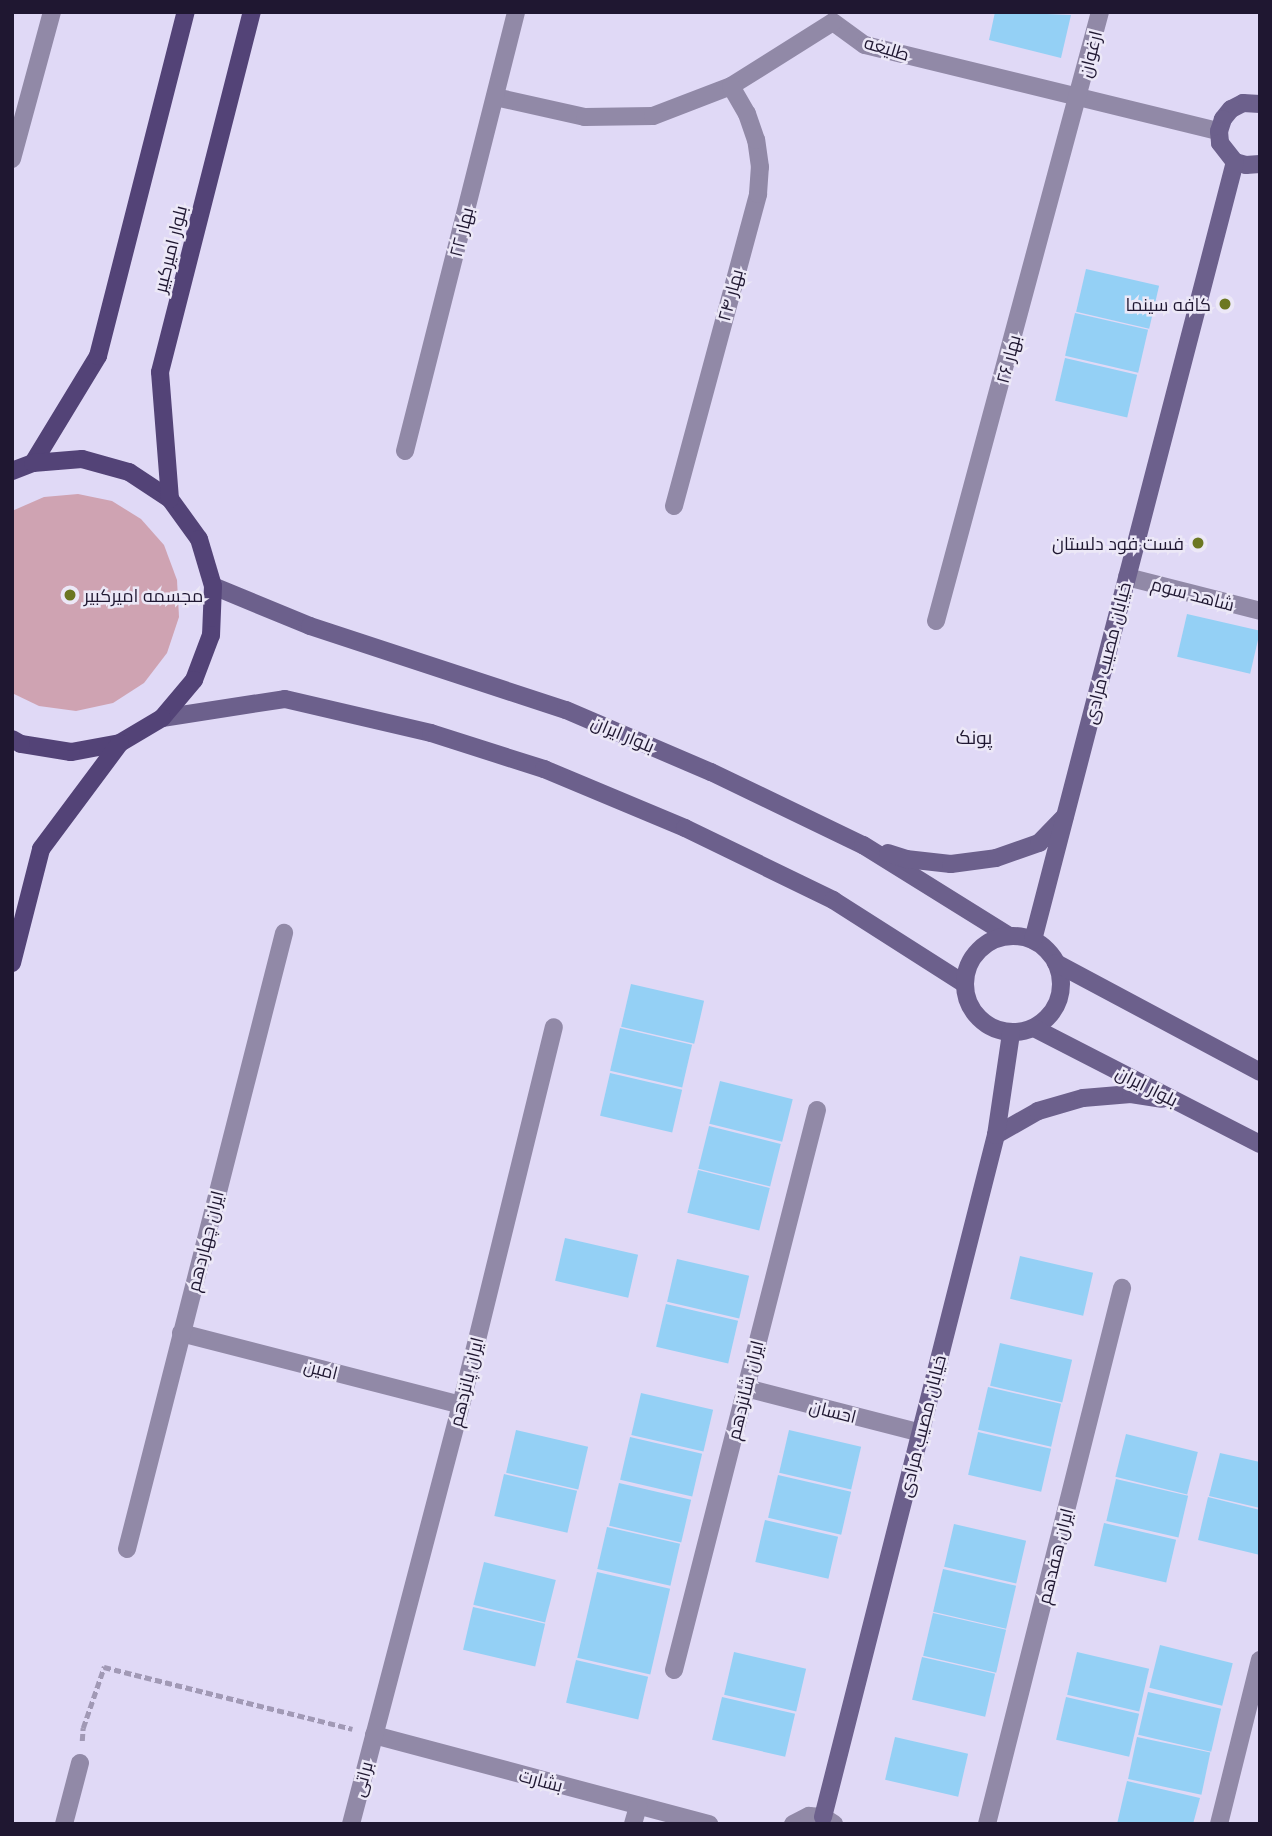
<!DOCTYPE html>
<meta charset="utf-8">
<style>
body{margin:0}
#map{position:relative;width:1272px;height:1836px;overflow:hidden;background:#e0d9f6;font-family:Lato,Cairo,sans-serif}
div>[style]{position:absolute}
.green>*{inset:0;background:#cfa3b2}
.building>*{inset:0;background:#94d0f5;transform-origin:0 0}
.path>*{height:4.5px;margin-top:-2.25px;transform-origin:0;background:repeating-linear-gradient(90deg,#a199b5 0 7px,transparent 0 10.5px)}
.street>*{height:18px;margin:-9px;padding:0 9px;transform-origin:9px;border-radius:9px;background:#9189a7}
.secondary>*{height:18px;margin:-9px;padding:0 9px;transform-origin:9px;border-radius:9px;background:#6c608c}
.secondary>.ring{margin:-9px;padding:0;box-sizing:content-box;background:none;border:18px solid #6c608c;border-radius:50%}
.primary>*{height:18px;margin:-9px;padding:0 9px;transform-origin:9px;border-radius:9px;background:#534377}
.dots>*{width:19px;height:19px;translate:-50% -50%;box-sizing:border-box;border:4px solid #ece8f7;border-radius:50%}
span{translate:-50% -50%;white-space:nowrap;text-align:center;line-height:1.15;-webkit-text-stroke:5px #ece8f7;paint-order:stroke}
.street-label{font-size:18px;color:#1f1731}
.poi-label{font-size:18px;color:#1f1731}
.right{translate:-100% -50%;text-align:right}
.left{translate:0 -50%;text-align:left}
.neighbourhood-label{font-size:19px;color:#1f1731}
.frame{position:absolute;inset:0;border:14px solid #1f1731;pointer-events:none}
</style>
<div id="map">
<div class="green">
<div style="clip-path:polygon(78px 494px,112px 501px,141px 519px,164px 545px,177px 580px,179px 617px,167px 653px,144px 683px,113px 703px,76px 711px,39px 706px,12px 693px,12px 511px,44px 497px)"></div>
</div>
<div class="building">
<div style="clip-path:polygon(995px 12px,1071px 15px,1061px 58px,989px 40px)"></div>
<div style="left:1086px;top:269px;width:75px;height:44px;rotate:13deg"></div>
<div style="left:1075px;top:313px;width:75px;height:44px;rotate:13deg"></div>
<div style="left:1065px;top:358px;width:74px;height:44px;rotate:13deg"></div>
<div style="left:1187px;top:614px;width:75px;height:44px;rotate:13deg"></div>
<div style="left:631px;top:984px;width:75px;height:44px;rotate:13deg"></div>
<div style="left:620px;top:1028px;width:74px;height:44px;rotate:13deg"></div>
<div style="left:610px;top:1073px;width:74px;height:44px;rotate:13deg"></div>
<div style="left:720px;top:1081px;width:75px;height:44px;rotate:14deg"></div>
<div style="left:709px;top:1126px;width:74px;height:44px;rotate:14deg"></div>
<div style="left:698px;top:1170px;width:74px;height:44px;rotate:14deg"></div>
<div style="left:565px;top:1238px;width:75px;height:44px;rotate:13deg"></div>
<div style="left:1020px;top:1256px;width:75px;height:44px;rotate:13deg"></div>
<div style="left:677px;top:1259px;width:74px;height:44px;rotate:13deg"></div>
<div style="left:666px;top:1304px;width:74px;height:44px;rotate:13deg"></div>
<div style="left:1000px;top:1343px;width:74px;height:44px;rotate:13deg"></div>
<div style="left:988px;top:1387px;width:75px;height:44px;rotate:13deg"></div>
<div style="left:641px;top:1393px;width:74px;height:43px;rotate:13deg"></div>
<div style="left:516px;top:1430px;width:74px;height:44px;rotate:13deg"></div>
<div style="left:789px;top:1430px;width:74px;height:44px;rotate:13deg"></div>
<div style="left:978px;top:1432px;width:75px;height:44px;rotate:13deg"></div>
<div style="left:1126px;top:1434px;width:74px;height:44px;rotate:14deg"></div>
<div style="left:630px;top:1437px;width:74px;height:44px;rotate:13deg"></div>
<div style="clip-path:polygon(1220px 1453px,1260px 1462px,1260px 1508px,1209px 1496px)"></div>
<div style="left:504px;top:1474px;width:75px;height:43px;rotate:13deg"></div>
<div style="left:778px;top:1475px;width:75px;height:44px;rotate:13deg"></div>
<div style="left:1116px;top:1479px;width:74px;height:43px;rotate:13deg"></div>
<div style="left:619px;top:1483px;width:74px;height:44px;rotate:13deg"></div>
<div style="clip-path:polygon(1208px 1497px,1260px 1510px,1260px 1555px,1198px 1540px)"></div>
<div style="left:765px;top:1520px;width:75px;height:43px;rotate:13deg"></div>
<div style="left:1104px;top:1523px;width:74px;height:44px;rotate:13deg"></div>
<div style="left:954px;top:1524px;width:74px;height:44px;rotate:13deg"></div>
<div style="left:607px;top:1527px;width:75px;height:43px;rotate:13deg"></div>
<div style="left:484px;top:1562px;width:74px;height:44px;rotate:14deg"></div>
<div style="left:943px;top:1569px;width:75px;height:44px;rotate:13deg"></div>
<div style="left:597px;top:1572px;width:75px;height:88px;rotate:13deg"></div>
<div style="left:473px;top:1607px;width:74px;height:44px;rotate:13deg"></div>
<div style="left:933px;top:1613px;width:75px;height:44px;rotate:13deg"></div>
<div style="left:1160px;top:1645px;width:75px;height:44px;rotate:14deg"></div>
<div style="left:734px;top:1652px;width:74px;height:44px;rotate:13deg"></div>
<div style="left:1077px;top:1652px;width:74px;height:44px;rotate:13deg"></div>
<div style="left:922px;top:1657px;width:75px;height:44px;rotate:13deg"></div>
<div style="left:576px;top:1660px;width:74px;height:44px;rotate:13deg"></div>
<div style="left:1148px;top:1692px;width:75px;height:44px;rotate:13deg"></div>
<div style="left:722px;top:1697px;width:75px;height:44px;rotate:13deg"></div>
<div style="left:1066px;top:1697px;width:75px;height:44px;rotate:13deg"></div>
<div style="left:895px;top:1737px;width:75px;height:44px;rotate:13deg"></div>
<div style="left:1137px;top:1737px;width:75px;height:43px;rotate:12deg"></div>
<div style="clip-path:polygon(1127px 1781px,1200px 1798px,1193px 1824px,1117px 1824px)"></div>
</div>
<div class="path">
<div style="left:82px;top:1741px;width:13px;rotate:-86deg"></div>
<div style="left:83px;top:1728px;width:65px;rotate:-71deg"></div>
<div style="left:104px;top:1667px;width:256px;rotate:14deg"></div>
</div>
<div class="street">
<div style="left:833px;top:22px;width:39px;rotate:36deg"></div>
<div style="left:865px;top:45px;width:364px;rotate:13.7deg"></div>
<div style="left:495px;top:97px;width:92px;rotate:12.5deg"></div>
<div style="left:585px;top:117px;width:68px;rotate:-0.8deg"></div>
<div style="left:653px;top:116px;width:84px;rotate:-21deg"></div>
<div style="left:731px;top:86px;width:120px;rotate:-32.1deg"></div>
<div style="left:12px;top:159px;width:152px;rotate:-74.8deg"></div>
<div style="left:405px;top:451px;width:453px;rotate:-75.8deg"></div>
<div style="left:674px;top:506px;width:323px;rotate:-74.9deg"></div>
<div style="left:758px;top:194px;width:27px;rotate:-86deg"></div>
<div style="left:760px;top:167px;width:27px;rotate:-98deg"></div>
<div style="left:756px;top:140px;width:28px;rotate:-109deg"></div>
<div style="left:747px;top:114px;width:32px;rotate:-120deg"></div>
<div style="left:1127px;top:577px;width:137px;rotate:14.3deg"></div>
<div style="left:936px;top:621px;width:631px;rotate:-74.93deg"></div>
<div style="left:181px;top:1333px;width:289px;rotate:14.4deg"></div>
<div style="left:746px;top:1388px;width:181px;rotate:14.4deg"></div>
<div style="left:127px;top:1549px;width:636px;rotate:-75.7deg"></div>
<div style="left:674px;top:1670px;width:578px;rotate:-75.68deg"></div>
<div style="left:374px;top:1735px;width:347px;rotate:14.9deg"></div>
<div style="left:64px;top:1824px;width:63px;rotate:-75.3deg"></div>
<div style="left:351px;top:1824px;width:433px;rotate:-75.3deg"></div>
<div style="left:461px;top:1405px;width:389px;rotate:-76.2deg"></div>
<div style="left:633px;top:1824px;width:19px;rotate:-74deg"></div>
<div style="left:793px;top:1824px;width:18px;rotate:-27deg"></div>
<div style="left:809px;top:1816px;width:14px;rotate:4deg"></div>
<div style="left:823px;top:1817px;width:13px;rotate:32deg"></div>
<div style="left:987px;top:1824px;width:553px;rotate:-75.86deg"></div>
<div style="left:1219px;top:1824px;width:169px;rotate:-76deg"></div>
</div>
<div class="secondary">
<div style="left:1260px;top:104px;width:17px;rotate:-177deg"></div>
<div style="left:1243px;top:103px;width:13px;rotate:153deg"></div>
<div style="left:1231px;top:109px;width:13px;rotate:129deg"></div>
<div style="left:1223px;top:119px;width:13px;rotate:108deg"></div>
<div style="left:1219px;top:131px;width:12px;rotate:85deg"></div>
<div style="left:1220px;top:143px;width:24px;rotate:52deg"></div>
<div style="left:1235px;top:162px;width:11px;rotate:15deg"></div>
<div style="left:1246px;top:165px;width:14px;rotate:-4deg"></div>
<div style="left:213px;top:586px;width:105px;rotate:22.4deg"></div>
<div style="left:310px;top:626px;width:269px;rotate:18.2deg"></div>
<div style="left:566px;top:710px;width:158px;rotate:23.2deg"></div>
<div style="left:711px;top:772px;width:169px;rotate:25.7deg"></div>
<div style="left:863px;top:845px;width:172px;rotate:31.9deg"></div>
<div style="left:162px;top:718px;width:124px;rotate:-8.8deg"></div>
<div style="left:285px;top:699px;width:150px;rotate:13.1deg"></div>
<div style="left:431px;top:733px;width:119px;rotate:17.7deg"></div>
<div style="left:544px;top:769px;width:153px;rotate:22.7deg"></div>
<div style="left:685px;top:828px;width:165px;rotate:25.9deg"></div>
<div style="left:833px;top:900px;width:156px;rotate:32.5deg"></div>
<div style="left:888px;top:853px;width:19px;rotate:18deg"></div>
<div style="left:906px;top:859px;width:45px;rotate:6.3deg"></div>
<div style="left:951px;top:864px;width:45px;rotate:-7.6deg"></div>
<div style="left:996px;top:858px;width:46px;rotate:-19.2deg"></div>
<div style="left:1039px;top:843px;width:37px;rotate:-46deg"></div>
<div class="ring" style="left:965px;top:936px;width:78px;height:78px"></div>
<div style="left:1033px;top:940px;width:804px;rotate:-75.45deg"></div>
<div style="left:1056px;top:963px;width:231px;rotate:28.1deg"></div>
<div style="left:1034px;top:1028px;width:254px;rotate:27.2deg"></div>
<div style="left:996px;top:1135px;width:48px;rotate:-29.7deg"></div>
<div style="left:1038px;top:1111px;width:47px;rotate:-16.1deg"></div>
<div style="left:1083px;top:1098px;width:48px;rotate:-4.8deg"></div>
<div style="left:1131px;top:1094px;width:31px;rotate:9deg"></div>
<div style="left:823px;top:1817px;width:704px;rotate:-75.77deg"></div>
<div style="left:996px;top:1135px;width:103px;rotate:-81.6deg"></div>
</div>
<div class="primary">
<div style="left:33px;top:463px;width:125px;rotate:-58.7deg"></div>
<div style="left:98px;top:356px;width:355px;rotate:-75.7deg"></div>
<div style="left:12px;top:471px;width:22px;rotate:-21deg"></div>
<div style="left:33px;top:463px;width:49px;rotate:-4.7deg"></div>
<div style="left:82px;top:459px;width:49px;rotate:15.5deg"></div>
<div style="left:129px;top:472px;width:49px;rotate:33.4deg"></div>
<div style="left:170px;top:499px;width:49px;rotate:54.1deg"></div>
<div style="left:199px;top:539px;width:49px;rotate:73.4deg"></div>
<div style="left:213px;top:586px;width:49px;rotate:92.3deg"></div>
<div style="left:211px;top:635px;width:48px;rotate:110.7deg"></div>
<div style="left:194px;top:680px;width:50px;rotate:130.1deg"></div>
<div style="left:162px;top:718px;width:49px;rotate:149.2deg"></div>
<div style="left:120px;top:743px;width:50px;rotate:169.6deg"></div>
<div style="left:71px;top:752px;width:51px;rotate:-170.9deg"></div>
<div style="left:21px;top:744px;width:10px;rotate:-151deg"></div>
<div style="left:170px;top:499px;width:127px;rotate:-94.5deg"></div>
<div style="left:160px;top:372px;width:372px;rotate:-75.7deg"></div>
<div style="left:12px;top:963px;width:118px;rotate:-75.7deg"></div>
<div style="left:41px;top:849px;width:132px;rotate:-53.3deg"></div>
</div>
<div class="dots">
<div style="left:1225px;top:304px;background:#6c7722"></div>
<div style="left:1198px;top:543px;background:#6c7722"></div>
<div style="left:70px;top:595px;background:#6c7722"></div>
</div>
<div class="street-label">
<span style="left:887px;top:48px;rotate:17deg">طلیعه</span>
<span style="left:1090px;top:54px;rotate:-76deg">ارغوان</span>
<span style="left:461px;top:232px;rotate:-76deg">بهار ۲۲</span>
<span style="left:170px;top:249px;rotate:-76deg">بلوار امیرکبیر</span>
<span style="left:730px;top:295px;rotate:-75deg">بهار ۲۴</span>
<span style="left:1008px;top:359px;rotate:-75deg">بهار ۲۶</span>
<span style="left:1193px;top:594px;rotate:15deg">شاهد سوم</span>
<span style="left:1107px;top:653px;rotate:-76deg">خیابان مصیب مرادی</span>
<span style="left:623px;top:734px;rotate:23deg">بلوار ایران</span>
<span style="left:1147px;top:1086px;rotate:27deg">بلوار ایران</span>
<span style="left:205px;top:1241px;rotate:-76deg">ایران چهاردهم</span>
<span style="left:321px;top:1369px;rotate:14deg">امین</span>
<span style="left:466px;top:1382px;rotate:-76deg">ایران پانزدهم</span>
<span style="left:745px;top:1390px;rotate:-76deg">ایران شانزدهم</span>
<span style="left:833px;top:1411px;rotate:14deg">احسان</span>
<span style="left:922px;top:1426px;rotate:-76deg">خیابان مصیب مرادی</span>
<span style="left:1055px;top:1556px;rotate:-76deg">ایران هفدهم</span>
<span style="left:362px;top:1779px;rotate:-75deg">براتی</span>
<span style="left:541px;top:1780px;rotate:15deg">بشارت</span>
</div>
<div class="poi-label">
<span class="right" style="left:1211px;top:304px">کافه سینما</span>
<span class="right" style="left:1184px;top:543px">فست فود دلستان</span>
<span class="left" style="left:84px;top:595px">مجسمه امیرکبیر</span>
</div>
<div class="neighbourhood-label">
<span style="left:974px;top:737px">پونک</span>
</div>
<div class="frame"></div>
</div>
